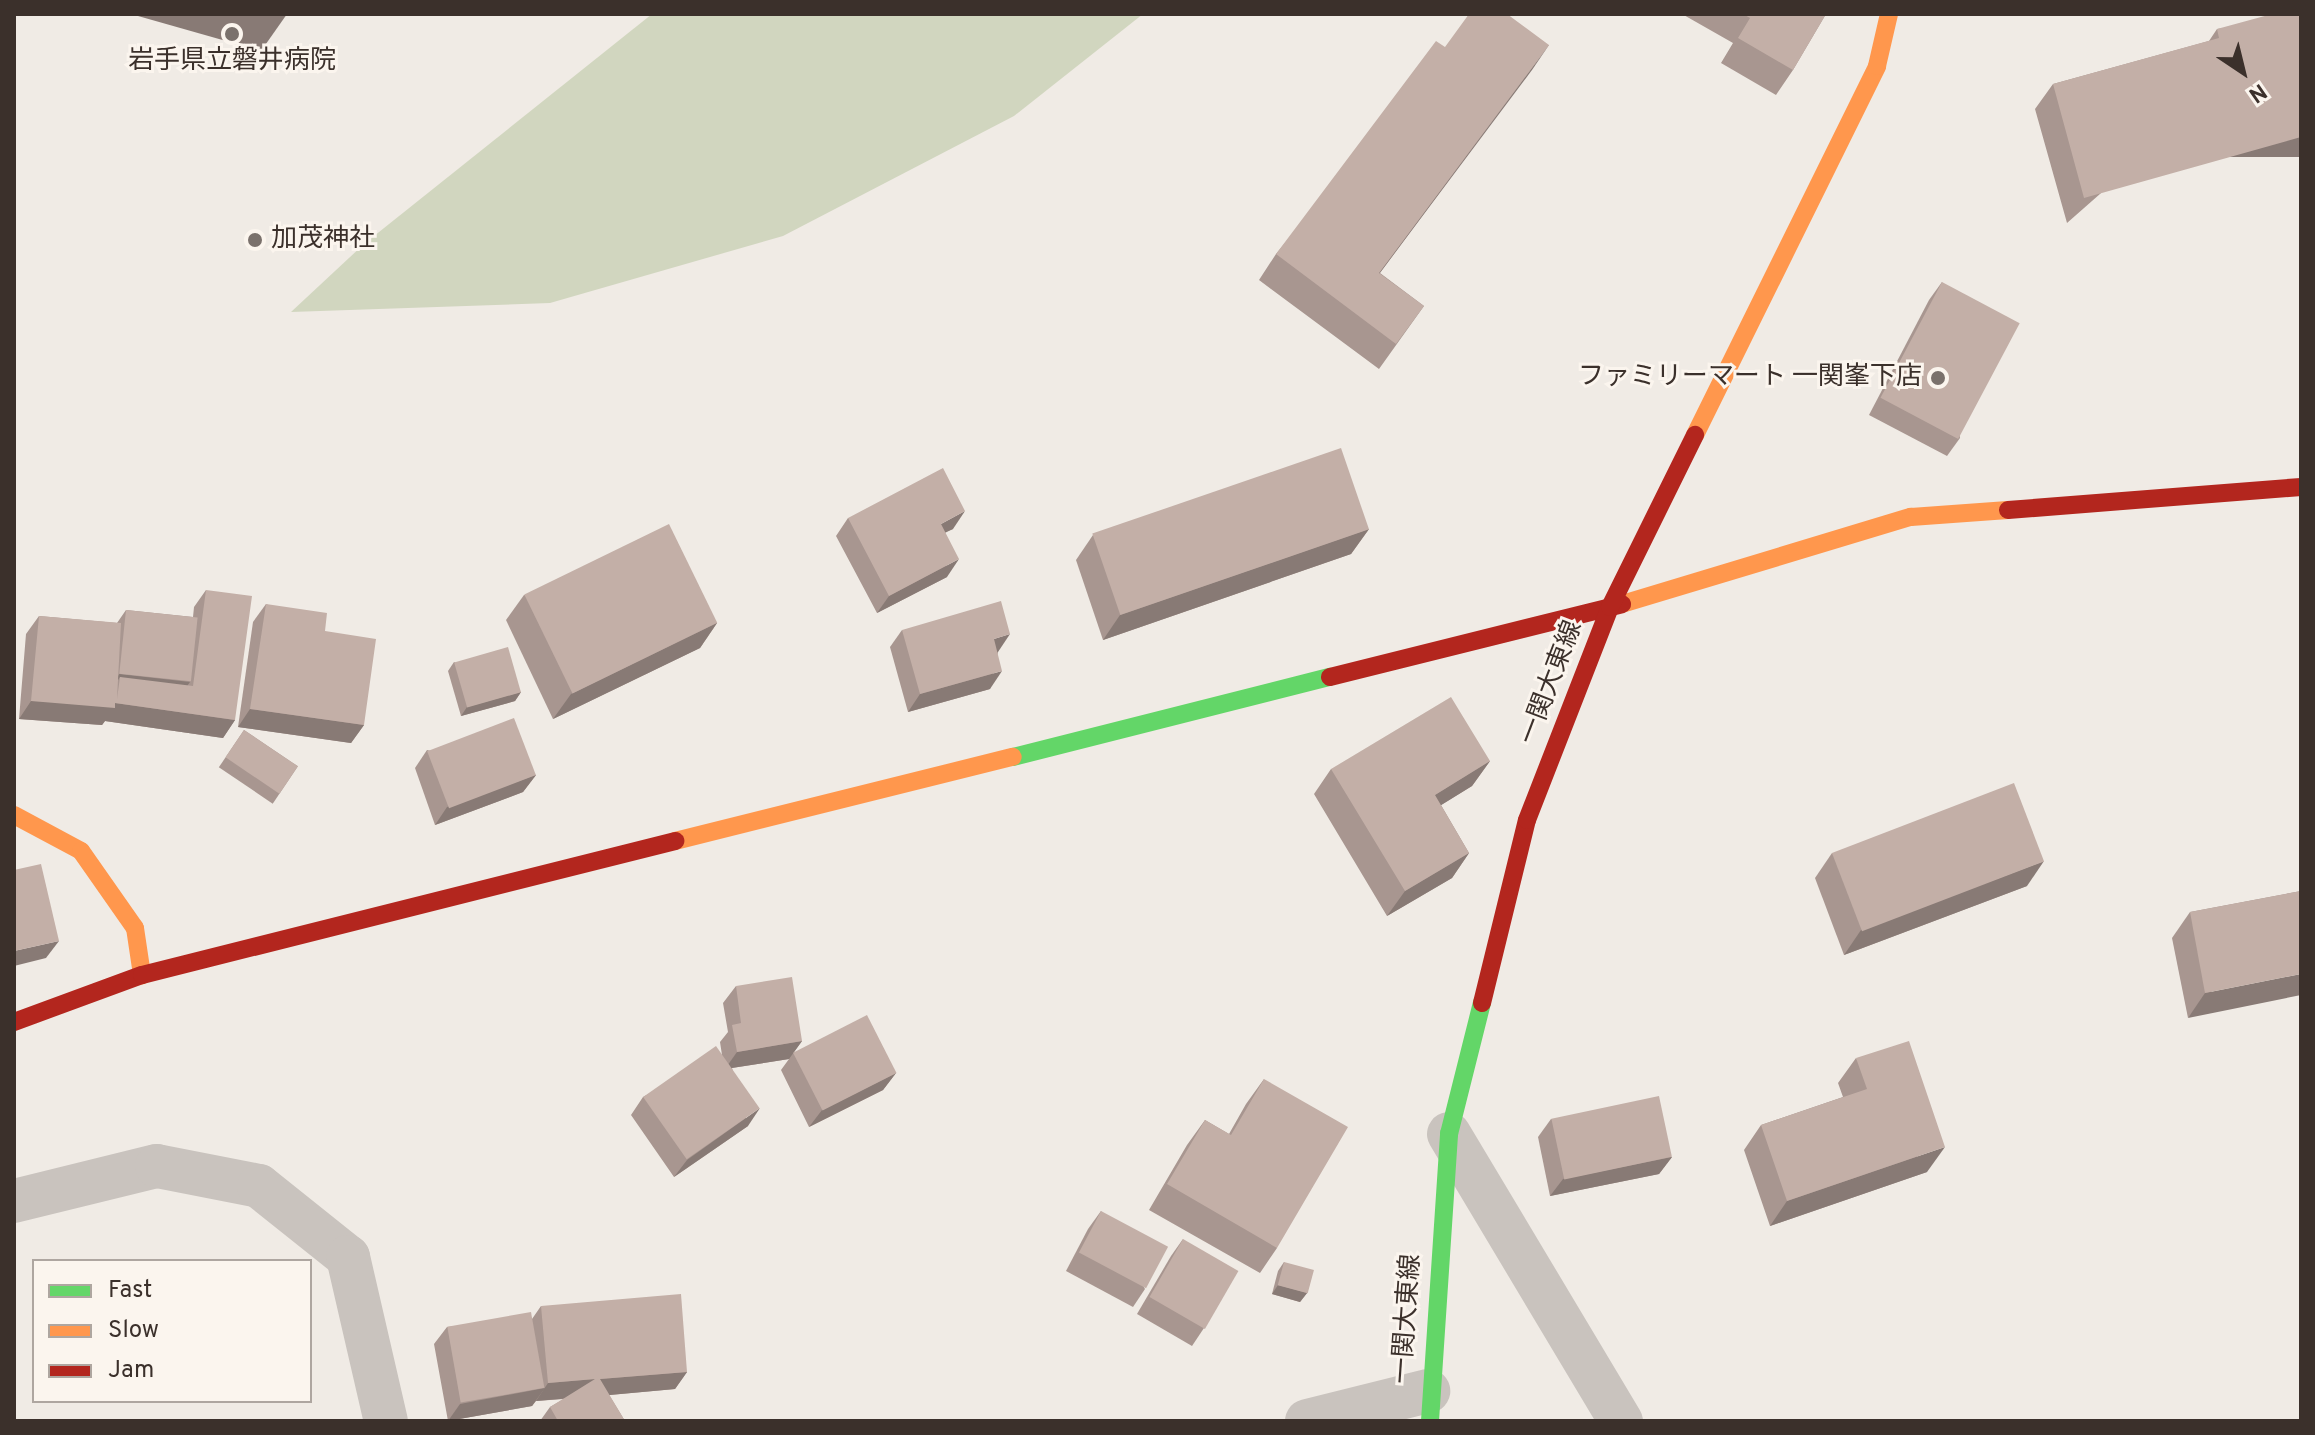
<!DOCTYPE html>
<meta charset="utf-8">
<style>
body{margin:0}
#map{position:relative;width:2315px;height:1435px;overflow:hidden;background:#f0ebe5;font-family:Overpass,"Noto Sans JP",sans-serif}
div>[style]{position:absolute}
.green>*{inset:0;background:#d1d6bf}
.street>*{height:44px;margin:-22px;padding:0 22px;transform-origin:22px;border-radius:22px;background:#c9c3be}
.fast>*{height:18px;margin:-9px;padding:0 9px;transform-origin:9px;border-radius:9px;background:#63d668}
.slow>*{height:18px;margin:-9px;padding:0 9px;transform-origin:9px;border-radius:9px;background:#ff974d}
.jam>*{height:18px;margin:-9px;padding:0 9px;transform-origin:9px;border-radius:9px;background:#b3261e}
.wall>*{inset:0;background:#a89690;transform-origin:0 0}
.shaded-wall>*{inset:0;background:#887a75;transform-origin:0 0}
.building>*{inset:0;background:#c3afa7;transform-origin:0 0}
.dots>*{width:22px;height:22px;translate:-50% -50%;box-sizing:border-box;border:4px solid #fbf5ee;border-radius:50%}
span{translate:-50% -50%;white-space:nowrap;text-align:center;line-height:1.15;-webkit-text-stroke:6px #fbf5ee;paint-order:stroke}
.poi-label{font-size:26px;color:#3b302b}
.left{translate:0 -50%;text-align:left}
.right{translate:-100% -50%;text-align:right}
.street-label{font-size:26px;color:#3b302b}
.frame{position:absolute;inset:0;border:16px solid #3b302b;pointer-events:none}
.legend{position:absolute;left:32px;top:1259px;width:280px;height:144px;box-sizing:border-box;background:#fbf5ee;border:2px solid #aea6a0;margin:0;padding:10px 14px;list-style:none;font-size:24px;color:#3b302b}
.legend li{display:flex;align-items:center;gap:16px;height:40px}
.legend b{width:40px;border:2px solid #aea6a0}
.north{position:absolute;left:2203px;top:32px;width:80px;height:80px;-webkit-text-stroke:6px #fbf5ee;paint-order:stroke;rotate:145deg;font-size:22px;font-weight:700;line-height:32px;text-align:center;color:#3b302b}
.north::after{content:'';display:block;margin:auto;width:28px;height:36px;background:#3b302b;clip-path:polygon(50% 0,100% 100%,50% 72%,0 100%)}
</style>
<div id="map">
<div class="green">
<div style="clip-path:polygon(652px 14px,1143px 14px,1014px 116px,783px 236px,550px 303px,291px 312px,364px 244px)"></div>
</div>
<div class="street">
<div style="left:1449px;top:1134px;width:335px;rotate:59.1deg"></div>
<div style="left:14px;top:1201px;width:147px;rotate:-13.8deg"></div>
<div style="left:157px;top:1166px;width:104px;rotate:11.1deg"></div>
<div style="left:259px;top:1186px;width:114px;rotate:38.6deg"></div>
<div style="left:348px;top:1257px;width:168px;rotate:77deg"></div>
<div style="left:1307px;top:1421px;width:125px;rotate:-13.9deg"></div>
</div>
<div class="fast">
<div style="left:1013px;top:757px;width:327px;rotate:-14.2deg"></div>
<div style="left:1430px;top:1421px;width:288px;rotate:-86.2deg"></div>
<div style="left:1449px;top:1134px;width:135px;rotate:-75.9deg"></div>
</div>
<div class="slow">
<div style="left:1695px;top:435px;width:411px;rotate:-63.7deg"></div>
<div style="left:1877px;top:66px;width:53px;rotate:-77deg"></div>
<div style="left:1622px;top:604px;width:302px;rotate:-16.8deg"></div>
<div style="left:1911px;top:517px;width:97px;rotate:-4.1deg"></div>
<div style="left:14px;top:815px;width:76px;rotate:28.2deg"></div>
<div style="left:81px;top:851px;width:94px;rotate:55deg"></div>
<div style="left:135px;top:928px;width:48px;rotate:81.5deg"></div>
<div style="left:675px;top:841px;width:348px;rotate:-14deg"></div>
</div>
<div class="jam">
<div style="left:2008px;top:510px;width:294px;rotate:-4.5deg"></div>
<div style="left:1330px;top:677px;width:301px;rotate:-14deg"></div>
<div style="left:1482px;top:1003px;width:188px;rotate:-76.2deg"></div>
<div style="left:1527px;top:820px;width:229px;rotate:-68.7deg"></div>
<div style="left:1610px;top:607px;width:192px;rotate:-63.7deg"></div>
<div style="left:14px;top:1022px;width:136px;rotate:-20.2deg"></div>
<div style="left:142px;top:975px;width:550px;rotate:-14.11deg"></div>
</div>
<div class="wall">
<div style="clip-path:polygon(1682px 14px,1826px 14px,1793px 70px,1776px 95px,1721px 63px,1733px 43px)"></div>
<div style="clip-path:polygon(2301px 17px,2067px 223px,2035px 109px,2053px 84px,2209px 41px,2217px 29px)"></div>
<div style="clip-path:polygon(1549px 45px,1380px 273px,1424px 306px,1379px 369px,1259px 280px,1276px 254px,1445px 47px)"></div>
<div style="clip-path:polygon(1942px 282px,1960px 438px,1947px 456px,1869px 415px,1929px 300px)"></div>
<div style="clip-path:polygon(848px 518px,953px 529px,945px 532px,947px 577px,877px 613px,836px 536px)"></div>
<div style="clip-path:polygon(1369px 529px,1351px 554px,1103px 640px,1076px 560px,1093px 535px)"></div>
<div style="clip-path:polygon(206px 590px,235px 720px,223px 738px,105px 721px,102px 725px,19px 719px,26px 634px,39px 616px,117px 623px,126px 610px,193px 617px,194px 607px)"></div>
<div style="clip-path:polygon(524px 595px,717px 623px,700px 648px,553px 719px,506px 620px)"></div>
<div style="clip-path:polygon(266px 604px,325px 631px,364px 725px,351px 743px,238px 727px,253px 622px)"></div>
<div style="clip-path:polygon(902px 630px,998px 652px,990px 689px,908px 712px,890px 647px)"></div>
<div style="clip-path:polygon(454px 662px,521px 692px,515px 701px,461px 716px,448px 671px)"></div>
<div style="left:244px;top:730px;width:65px;height:45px;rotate:34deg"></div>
<div style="clip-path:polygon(427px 750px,536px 775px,523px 792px,435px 825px,415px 768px)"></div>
<div style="clip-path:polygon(1490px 761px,1472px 786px,1441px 805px,1469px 853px,1452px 878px,1387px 916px,1314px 794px,1331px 769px)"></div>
<div style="clip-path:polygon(1832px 853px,2027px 886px,1844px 955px,1815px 878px)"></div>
<div style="clip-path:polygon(2301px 891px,2188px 1018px,2172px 938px,2190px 912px)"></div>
<div style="clip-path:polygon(736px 986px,802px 1041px,794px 1052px,896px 1073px,883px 1090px,809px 1127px,781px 1070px,789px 1059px,732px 1068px,748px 1126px,674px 1177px,631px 1115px,643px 1097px,722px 1055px,720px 1042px,728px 1032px,723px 1003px)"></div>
<div style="clip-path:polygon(1856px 1058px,1927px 1172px,1770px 1226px,1744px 1150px,1761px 1125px,1843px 1097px,1838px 1083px)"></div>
<div style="clip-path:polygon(1264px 1079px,1277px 1248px,1260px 1273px,1149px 1210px,1187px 1145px,1205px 1120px,1229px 1134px,1246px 1104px)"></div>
<div style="clip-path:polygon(1551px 1119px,1672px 1157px,1659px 1174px,1550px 1196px,1538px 1137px)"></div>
<div style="clip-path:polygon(1101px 1211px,1145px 1289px,1133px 1307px,1066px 1271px,1088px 1229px)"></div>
<div style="clip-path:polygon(1183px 1239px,1204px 1328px,1192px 1346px,1137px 1314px,1171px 1256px)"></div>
<div style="clip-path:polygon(1284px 1262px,1307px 1293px,1300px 1302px,1272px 1294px,1278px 1271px)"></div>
<div style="clip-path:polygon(541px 1306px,687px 1372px,675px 1389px,609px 1395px,625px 1421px,540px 1421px,550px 1407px,564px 1399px,536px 1401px,532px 1406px,448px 1421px,434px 1344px,447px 1327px,532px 1319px)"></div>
</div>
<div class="shaded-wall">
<div style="clip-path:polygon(139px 14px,287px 14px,261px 51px,138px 16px)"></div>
<div style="clip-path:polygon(1549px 45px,1532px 70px,1361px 298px,1379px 273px)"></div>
<div style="left:2301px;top:137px;width:20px;height:225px;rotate:90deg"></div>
<div style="clip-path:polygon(965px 511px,953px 529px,928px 541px,941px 524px)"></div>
<div style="clip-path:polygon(1369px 529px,1351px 554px,1103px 640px,1120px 615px)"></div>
<div style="clip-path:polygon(959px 559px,947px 577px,877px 613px,889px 596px)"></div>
<div style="clip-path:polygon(717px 623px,700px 648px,553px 719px,571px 694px)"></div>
<div style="clip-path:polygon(1010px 634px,998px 652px,981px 657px,994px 639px)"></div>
<div style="clip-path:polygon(1002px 671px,990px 689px,908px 712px,920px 694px)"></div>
<div style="clip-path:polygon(119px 674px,190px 682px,178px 699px,120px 677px,110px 692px)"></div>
<div style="clip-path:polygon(521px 692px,515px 701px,461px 716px,467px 707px)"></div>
<div style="clip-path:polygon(31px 701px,115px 703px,235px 720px,223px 738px,105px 721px,102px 725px,19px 719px)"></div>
<div style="clip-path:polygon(250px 709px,364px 725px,351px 743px,238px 727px)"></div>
<div style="clip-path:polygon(1490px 761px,1472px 786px,1417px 820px,1435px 795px)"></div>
<div style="clip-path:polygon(536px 775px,523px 792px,435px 825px,447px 807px)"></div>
<div style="clip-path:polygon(1469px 853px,1452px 878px,1387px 916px,1405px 891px)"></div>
<div style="clip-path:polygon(2044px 861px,2027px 886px,1844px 955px,1861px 930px)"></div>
<div style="clip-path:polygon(59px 941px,46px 958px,14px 966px,14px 951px)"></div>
<div style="clip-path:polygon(2301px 974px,2301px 995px,2188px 1018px,2205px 993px)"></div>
<div style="clip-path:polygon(802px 1041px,789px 1059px,725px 1069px,737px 1052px)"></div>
<div style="clip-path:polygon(896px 1073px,883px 1090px,809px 1127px,822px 1110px)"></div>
<div style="clip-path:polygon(760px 1108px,748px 1126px,674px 1177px,687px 1160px)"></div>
<div style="clip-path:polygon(1945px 1147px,1927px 1172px,1770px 1226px,1787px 1201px)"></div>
<div style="clip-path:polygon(1672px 1157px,1659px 1174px,1550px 1196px,1563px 1179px)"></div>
<div style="clip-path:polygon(1278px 1285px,1307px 1293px,1300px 1302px,1272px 1294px)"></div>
<div style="clip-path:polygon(687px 1372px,675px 1389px,588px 1397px,600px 1379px)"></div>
<div style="clip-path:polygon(595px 1379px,583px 1397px,536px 1401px,548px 1383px)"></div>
<div style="clip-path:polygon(545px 1388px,532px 1406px,448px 1421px,460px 1404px)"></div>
</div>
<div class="building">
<div style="clip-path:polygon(1469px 14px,1507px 14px,1549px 45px,1379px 273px,1424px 306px,1396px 344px,1276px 254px,1436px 41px,1445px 47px)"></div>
<div style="clip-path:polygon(1743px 14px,1826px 14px,1793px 70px,1738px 38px,1750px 18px)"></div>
<div style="clip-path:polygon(2272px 14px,2300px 14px,2301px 17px,2301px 137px,2084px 198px,2053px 84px,2219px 38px,2217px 29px)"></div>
<div style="left:1942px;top:282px;width:88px;height:131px;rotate:28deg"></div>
<div style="left:1341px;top:448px;width:86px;height:263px;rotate:71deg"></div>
<div style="clip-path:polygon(943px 468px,965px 511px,941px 524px,959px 559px,889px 596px,848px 518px)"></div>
<div style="left:669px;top:524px;width:110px;height:161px;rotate:64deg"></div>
<div style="clip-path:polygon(206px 590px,252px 596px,235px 720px,115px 703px,115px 708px,31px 701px,39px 616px,121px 623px,117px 699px,120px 677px,193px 686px)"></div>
<div style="clip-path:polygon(1001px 601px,1010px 634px,994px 639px,1002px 671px,920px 694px,902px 630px)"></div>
<div style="clip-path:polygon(266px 604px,327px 613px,325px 631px,376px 639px,364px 725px,250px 709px)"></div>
<div style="left:126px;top:610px;width:72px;height:64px;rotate:6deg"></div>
<div style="left:508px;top:647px;width:47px;height:56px;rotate:74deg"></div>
<div style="clip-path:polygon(1451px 697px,1490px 761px,1435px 795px,1469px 853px,1405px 891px,1331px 769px)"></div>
<div style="left:514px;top:718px;width:61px;height:93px;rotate:69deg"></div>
<div style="left:244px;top:730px;width:65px;height:33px;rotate:34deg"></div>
<div style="left:2014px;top:783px;width:84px;height:195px;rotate:69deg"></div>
<div style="clip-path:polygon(41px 864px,59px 941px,14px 951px,14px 870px)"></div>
<div style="clip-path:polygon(2301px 891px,2301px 974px,2205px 993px,2190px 912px)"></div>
<div style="clip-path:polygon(792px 977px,802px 1041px,737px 1052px,732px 1025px,741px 1023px,736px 986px)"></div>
<div style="left:867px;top:1015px;width:65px;height:83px;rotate:63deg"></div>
<div style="clip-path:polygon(1909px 1041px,1945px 1147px,1787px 1201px,1761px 1125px,1867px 1089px,1856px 1058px)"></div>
<div style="left:716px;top:1046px;width:76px;height:89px;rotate:55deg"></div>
<div style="clip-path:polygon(1264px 1079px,1348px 1127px,1277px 1248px,1167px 1184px,1205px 1120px,1231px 1135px)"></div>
<div style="left:1659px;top:1096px;width:62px;height:110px;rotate:78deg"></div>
<div style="left:1101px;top:1211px;width:76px;height:47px;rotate:28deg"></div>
<div style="left:1183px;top:1239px;width:64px;height:67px;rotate:30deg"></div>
<div style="left:1284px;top:1262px;width:31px;height:24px;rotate:15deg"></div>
<div style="clip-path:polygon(681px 1294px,687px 1372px,600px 1379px,625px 1421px,558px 1421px,550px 1407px,595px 1379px,548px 1383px,541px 1306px)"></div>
<div style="left:531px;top:1312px;width:77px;height:85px;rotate:80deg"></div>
</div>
<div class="dots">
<div style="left:232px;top:34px;background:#7a716c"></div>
<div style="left:255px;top:240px;background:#7a716c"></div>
<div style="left:1938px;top:378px;background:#7a716c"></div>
</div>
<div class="poi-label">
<span style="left:232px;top:62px">岩手県立磐井病院</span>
<span class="left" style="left:271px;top:240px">加茂神社</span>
<span class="right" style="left:1922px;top:378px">ファミリーマート 一関峯下店</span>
</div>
<div class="street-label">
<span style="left:1552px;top:683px;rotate:-69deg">一関大東線</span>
<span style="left:1408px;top:1319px;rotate:-86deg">一関大東線</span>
</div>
<div class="frame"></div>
<ul class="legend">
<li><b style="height:10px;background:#63d668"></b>Fast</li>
<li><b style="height:10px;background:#ff974d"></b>Slow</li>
<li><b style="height:10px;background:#b3261e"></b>Jam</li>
</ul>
<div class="north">N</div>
</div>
